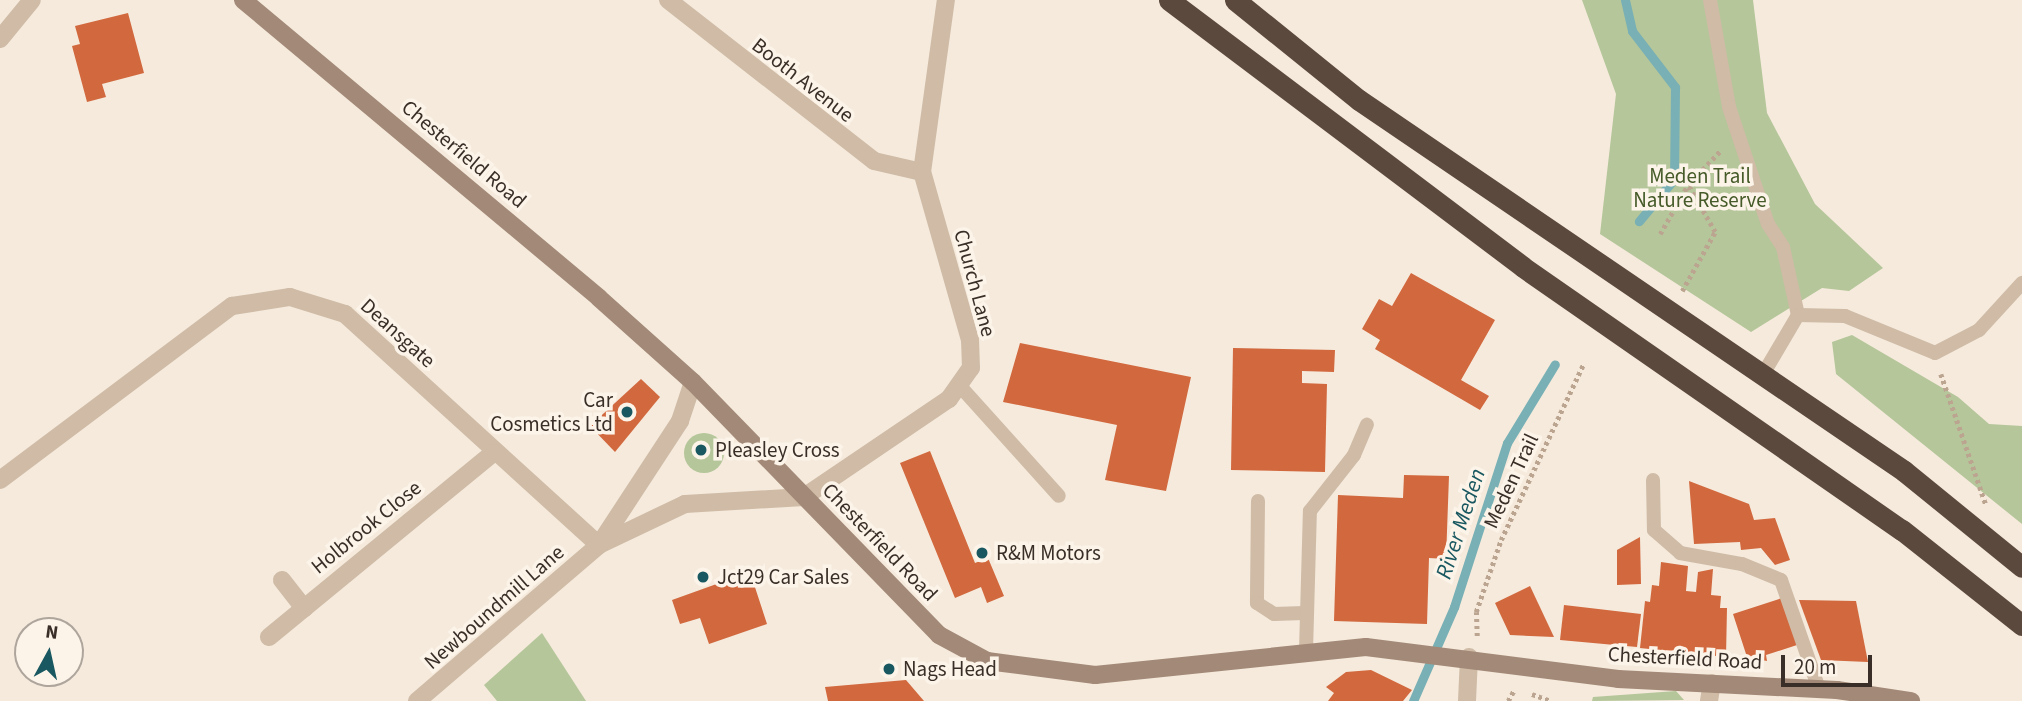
<!DOCTYPE html>
<html>
<head>
<meta charset="utf-8">
<style>
  body { margin:0 }
  #map { position:relative; width:2022px; height:701px; overflow:hidden; background:#f5eadc; font-family:"Source Sans 3",sans-serif }
  div>[style] { position:absolute }
  .green>* { inset:0; background:#b5c69a }
  .round { border-radius:50% }
  .stream>* { height:9px; margin:-4.5px; padding:0 4.5px; transform-origin:4.5px; border-radius:4.5px; background:#78b0b5 }
  .building>* { inset:0; background:#d2683d }
  .path>* { height:4.5px; margin-top:-2.25px; transform-origin:0; background:repeating-linear-gradient(90deg,#bba590 0 3.5px,transparent 0 7px) }
  .lane>* { height:14px; margin:-7px; padding:0 7px; transform-origin:7px; border-radius:7px; background:#cfbba6 }
  .street>* { height:18px; margin:-9px; padding:0 9px; transform-origin:9px; border-radius:9px; background:#cfbba6 }
  .secondary>* { height:18px; margin:-9px; padding:0 9px; transform-origin:9px; border-radius:9px; background:#a38977 }
  .highway>* { height:21px; margin:-10.5px; padding:0 10.5px; transform-origin:10.5px; border-radius:10.5px; background:#5c493e }
  .dots>* { width:19px; height:19px; translate:-50% -50%; box-sizing:border-box; border:4px solid #fcf4e9; border-radius:50% }
  span { translate:-50% -50%; white-space:nowrap; text-align:center; line-height:1.15; -webkit-text-stroke:7px #fcf4e9; paint-order:stroke }
  .street-label { font-size:21px; color:#3a2f28 }
  .park-label { font-size:21px; color:#465b29 }
  .poi-label { font-size:21px; color:#3a2f28 }
  .right { translate:-100% -50%; text-align:right }
  .left { translate:0 -50%; text-align:left }
  .water-label { font-size:23px; color:#195860; font-style:italic }
  .north { position:absolute; left:14px; top:617px; width:70px; height:70px; box-sizing:border-box; background:#fcf4e9; border:2px solid #aea59c; border-radius:50%; rotate:8deg; font-size:19px; font-weight:700; line-height:28px; text-align:center; color:#3a2f28 }
  .north::after { content:''; display:block; margin:auto; width:24px; height:32px; background:#195860; clip-path:polygon(50% 0,100% 100%,50% 72%,0 100%) }
  .scale { position:absolute; left:1781px; top:655px; width:91px; height:32px; box-sizing:border-box; border:4px solid #3a2f28; border-top:0; padding-left:9px; font-size:21px; line-height:24px; white-space:nowrap; color:#3a2f28; -webkit-text-stroke:5px #fcf4e9; paint-order:stroke }
</style>
</head>
<body>
<div id="map">
  <div class="green">
    <div style="clip-path:polygon(1582px 0,1753px 0,1767px 113px,1815px 204px,1883px 268px,1849px 291px,1822px 288px,1751px 332px,1600px 234px,1616px 94px)"></div>
    <div style="clip-path:polygon(1852px 335px,1958px 397px,1989px 424px,2022px 426px,2022px 524px,1836px 374px,1832px 342px)"></div>
    <div class="round" style="left:684px;top:433px;width:40px;height:40px"></div>
    <div style="clip-path:polygon(542px 633px,586px 701px,497px 701px,484px 685px)"></div>
    <div style="clip-path:polygon(1676px 691px,1684px 700px,1592px 701px,1593px 697px)"></div>
  </div>
  <div class="stream">
    <div style="left:1625px;top:0;width:32px;rotate:77deg"></div>
    <div style="left:1632px;top:31px;width:71px;rotate:52.5deg"></div>
    <div style="left:1675px;top:87px;width:92px;rotate:90.6deg"></div>
    <div style="left:1674px;top:179px;width:55px;rotate:129.8deg"></div>
    <div style="left:1413px;top:701px;width:103px;rotate:-66.4deg"></div>
    <div style="left:1454px;top:607px;width:172px;rotate:-72.1deg"></div>
    <div style="left:1507px;top:443px;width:92px;rotate:-58.7deg"></div>
  </div>
  <div class="building">
    <div style="clip-path:polygon(128px 13px,144px 73px,102px 84px,106px 97px,87px 102px,72px 46px,80px 44px,75px 26px)"></div>
    <div style="clip-path:polygon(1411px 273px,1495px 320px,1461px 380px,1489px 396px,1480px 410px,1375px 349px,1380px 340px,1362px 329px,1379px 299px,1392px 306px)"></div>
    <div style="clip-path:polygon(1020px 343px,1191px 377px,1166px 491px,1105px 480px,1117px 425px,1003px 402px)"></div>
    <div style="clip-path:polygon(1233px 348px,1335px 350px,1334px 372px,1302px 371px,1302px 383px,1327px 384px,1325px 472px,1231px 470px)"></div>
    <div style="clip-path:polygon(641px 379px,660px 397px,615px 452px,590px 426px)"></div>
    <div style="clip-path:polygon(930px 451px,975px 563px,988px 558px,1004px 596px,987px 603px,981px 587px,955px 598px,900px 463px)"></div>
    <div style="clip-path:polygon(1404px 475px,1449px 476px,1446px 559px,1429px 558px,1427px 624px,1334px 621px,1338px 495px,1403px 498px)"></div>
    <div style="clip-path:polygon(1689px 481px,1749px 504px,1754px 520px,1775px 518px,1790px 560px,1775px 565px,1761px 548px,1741px 550px,1740px 542px,1694px 544px)"></div>
    <div style="clip-path:polygon(1640px 537px,1641px 584px,1617px 585px,1617px 550px)"></div>
    <div style="clip-path:polygon(1661px 562px,1688px 566px,1686px 591px,1696px 592px,1698px 572px,1713px 569px,1711px 595px,1721px 596px,1720px 608px,1727px 608px,1726px 657px,1640px 648px,1645px 601px,1650px 602px,1652px 585px,1659px 586px)"></div>
    <div style="clip-path:polygon(750px 572px,767px 624px,709px 644px,700px 618px,680px 624px,672px 600px)"></div>
    <div style="clip-path:polygon(1530px 586px,1554px 637px,1510px 635px,1495px 603px)"></div>
    <div style="clip-path:polygon(1782px 598px,1797px 645px,1766px 655px,1767px 661px,1747px 657px,1733px 614px)"></div>
    <div style="clip-path:polygon(1799px 600px,1856px 601px,1868px 662px,1821px 660px)"></div>
    <div style="clip-path:polygon(1564px 605px,1641px 614px,1637px 647px,1560px 640px)"></div>
    <div style="clip-path:polygon(1371px 670px,1412px 690px,1403px 701px,1328px 701px,1334px 693px,1326px 687px,1346px 672px)"></div>
    <div style="clip-path:polygon(906px 680px,924px 701px,828px 701px,825px 687px)"></div>
  </div>
  <div class="path">
    <div style="left:1660px;top:234px;width:56px;rotate:-60.3deg"></div>
    <div style="left:1688px;top:185px;width:47px;rotate:-46.7deg"></div>
    <div style="left:1682px;top:291px;width:68px;rotate:-60.8deg"></div>
    <div style="left:1715px;top:232px;width:54px;rotate:-119.9deg"></div>
    <div style="left:1941px;top:374px;width:139px;rotate:71deg"></div>
    <div style="left:1477px;top:636px;width:24px;rotate:-92deg"></div>
    <div style="left:1476px;top:612px;width:76px;rotate:-70.9deg"></div>
    <div style="left:1501px;top:540px;width:195px;rotate:-64.9deg"></div>
    <div style="left:1532px;top:694px;width:20px;rotate:20deg"></div>
    <div style="left:1508px;top:701px;width:13px;rotate:-61deg"></div>
  </div>
  <div class="lane">
    <div style="left:1710px;top:0;width:109px;rotate:79.9deg"></div>
    <div style="left:1729px;top:107px;width:123px;rotate:71.6deg"></div>
    <div style="left:1768px;top:224px;width:27px;rotate:57deg"></div>
    <div style="left:1783px;top:247px;width:70px;rotate:77.6deg"></div>
    <div style="left:1798px;top:315px;width:71px;rotate:120.5deg"></div>
    <div style="left:1798px;top:315px;width:47px;rotate:1.2deg"></div>
    <div style="left:1845px;top:316px;width:97px;rotate:22.3deg"></div>
    <div style="left:1935px;top:353px;width:50px;rotate:-27.6deg"></div>
    <div style="left:1979px;top:330px;width:64px;rotate:-47.5deg"></div>
    <div style="left:959px;top:385px;width:149px;rotate:48deg"></div>
    <div style="left:1653px;top:480px;width:50px;rotate:88.9deg"></div>
    <div style="left:1654px;top:530px;width:35px;rotate:41deg"></div>
    <div style="left:1680px;top:553px;width:63px;rotate:10.1deg"></div>
    <div style="left:1742px;top:564px;width:42px;rotate:22.3deg"></div>
    <div style="left:1781px;top:580px;width:115px;rotate:70.8deg"></div>
    <div style="left:1258px;top:501px;width:102px;rotate:90.6deg"></div>
    <div style="left:1257px;top:603px;width:20px;rotate:33deg"></div>
    <div style="left:1274px;top:614px;width:30px;rotate:-2deg"></div>
    <div style="left:1306px;top:651px;width:140px;rotate:-88.4deg"></div>
    <div style="left:1310px;top:511px;width:71px;rotate:-51.8deg"></div>
    <div style="left:1354px;top:455px;width:33px;rotate:-67deg"></div>
  </div>
  <div class="street">
    <div style="left:668px;top:0;width:261px;rotate:38deg"></div>
    <div style="left:874px;top:161px;width:49px;rotate:12.9deg"></div>
    <div style="left:0;top:39px;width:50px;rotate:-50.6deg"></div>
    <div style="left:0;top:480px;width:290px;rotate:-36.9deg"></div>
    <div style="left:232px;top:306px;width:59px;rotate:-8.8deg"></div>
    <div style="left:290px;top:297px;width:58px;rotate:17.2deg"></div>
    <div style="left:345px;top:314px;width:343px;rotate:42.3deg"></div>
    <div style="left:599px;top:545px;width:95px;rotate:-25.5deg"></div>
    <div style="left:685px;top:504px;width:119px;rotate:-3.4deg"></div>
    <div style="left:804px;top:497px;width:175px;rotate:-34.1deg"></div>
    <div style="left:949px;top:399px;width:38px;rotate:-55deg"></div>
    <div style="left:971px;top:368px;width:28px;rotate:-92deg"></div>
    <div style="left:970px;top:340px;width:175px;rotate:-105.9deg"></div>
    <div style="left:922px;top:172px;width:174px;rotate:-82.1deg"></div>
    <div style="left:282px;top:580px;width:36px;rotate:52deg"></div>
    <div style="left:269px;top:637px;width:290px;rotate:-39.4deg"></div>
    <div style="left:417px;top:701px;width:240px;rotate:-40.6deg"></div>
    <div style="left:599px;top:545px;width:148px;rotate:-56.8deg"></div>
    <div style="left:680px;top:421px;width:41px;rotate:-71.6deg"></div>
    <div style="left:1467px;top:701px;width:44px;rotate:-87.4deg"></div>
    <div style="left:1709px;top:701px;width:18px;rotate:-81deg"></div>
  </div>
  <div class="secondary">
    <div style="left:243px;top:0;width:464px;rotate:39.9deg"></div>
    <div style="left:599px;top:298px;width:126px;rotate:41.8deg"></div>
    <div style="left:693px;top:382px;width:353px;rotate:45.8deg"></div>
    <div style="left:939px;top:635px;width:55px;rotate:28.4deg"></div>
    <div style="left:987px;top:661px;width:109px;rotate:7.4deg"></div>
    <div style="left:1095px;top:675px;width:272px;rotate:-5.9deg"></div>
    <div style="left:1366px;top:647px;width:254px;rotate:7.2deg"></div>
    <div style="left:1618px;top:679px;width:219px;rotate:2.9deg"></div>
    <div style="left:1837px;top:690px;width:75px;rotate:8.5deg"></div>
  </div>
  <div class="highway">
    <div style="left:1169px;top:0;width:443px;rotate:37deg"></div>
    <div style="left:1523px;top:267px;width:461px;rotate:34.8deg"></div>
    <div style="left:1902px;top:530px;width:153px;rotate:38.4deg"></div>
    <div style="left:1235px;top:0;width:159px;rotate:38.9deg"></div>
    <div style="left:1359px;top:100px;width:659px;rotate:34.24deg"></div>
    <div style="left:1904px;top:471px;width:152px;rotate:39.1deg"></div>
  </div>
  <div class="dots">
    <div style="left:627px;top:412px;background:#195860"></div>
    <div style="left:701px;top:450px;background:#195860"></div>
    <div style="left:982px;top:553px;background:#195860"></div>
    <div style="left:703px;top:577px;background:#195860"></div>
    <div style="left:889px;top:669px;background:#195860"></div>
  </div>
  <div class="street-label">
    <span style="left:803px;top:80px;rotate:38deg">Booth Avenue</span>
    <span style="left:464px;top:154px;rotate:40deg">Chesterfield Road</span>
    <span style="left:975px;top:283px;rotate:75deg">Church Lane</span>
    <span style="left:398px;top:333px;rotate:42deg">Deansgate</span>
    <span style="left:1511px;top:481px;rotate:-65deg">Meden Trail</span>
    <span style="left:366px;top:527px;rotate:-39deg">Holbrook Close</span>
    <span style="left:880px;top:542px;rotate:46deg">Chesterfield Road</span>
    <span style="left:494px;top:607px;rotate:-41deg">Newboundmill Lane</span>
    <span style="left:1685px;top:658px;rotate:3deg">Chesterfield Road</span>
  </div>
  <div class="park-label">
    <span style="left:1700px;top:188px">Meden Trail<br>Nature Reserve</span>
  </div>
  <div class="poi-label">
    <span class="right" style="left:613px;top:412px">Car<br>Cosmetics Ltd</span>
    <span class="left" style="left:715px;top:450px">Pleasley Cross</span>
    <span class="left" style="left:996px;top:553px">R&amp;M Motors</span>
    <span class="left" style="left:717px;top:577px">Jct29 Car Sales</span>
    <span class="left" style="left:903px;top:669px">Nags Head</span>
  </div>
  <div class="water-label">
    <span style="left:1461px;top:524px;rotate:-72deg">River Meden</span>
  </div>
  <div class="north">N</div>
  <div class="scale">20 m</div>
</div>
</body>
</html>
